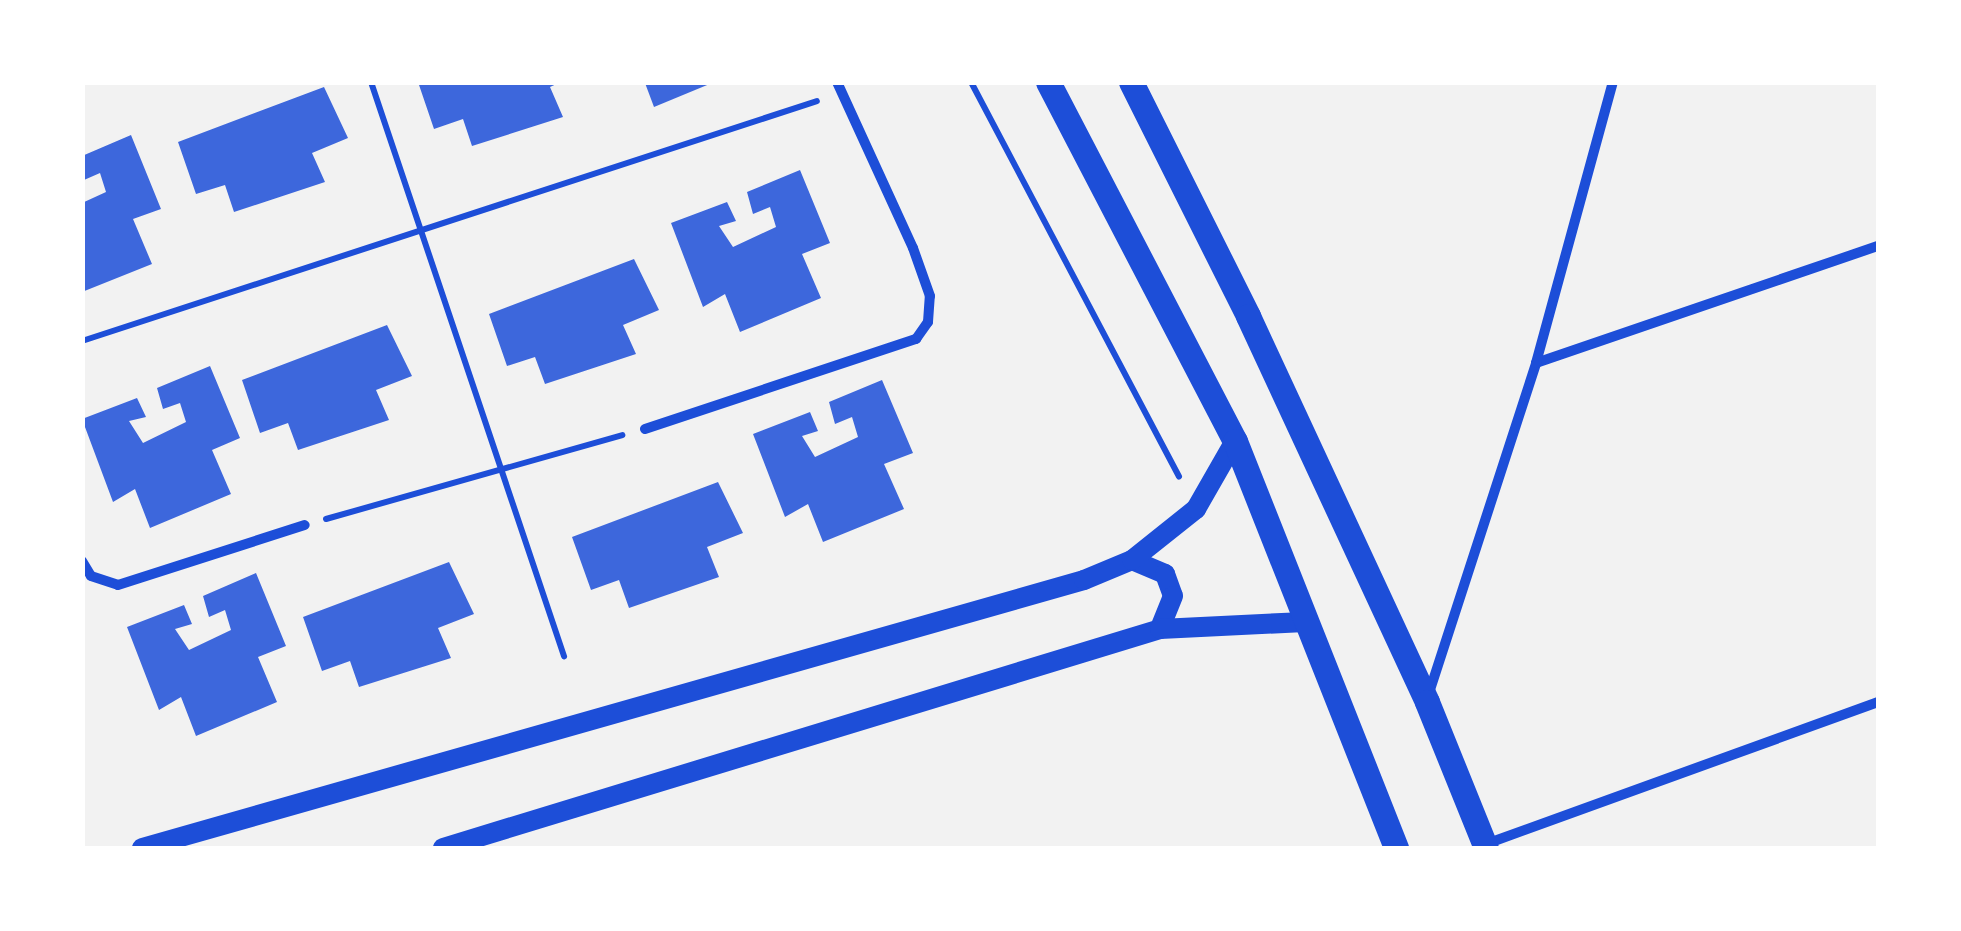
<!DOCTYPE html>
<html>
<head>
<meta charset="utf-8">
<style>
  body { margin:0 }
  #map { position:relative; width:1961px; height:931px; overflow:hidden; background:#f2f2f2; font-family:"Space Grotesk",sans-serif }
  div>[style] { position:absolute }
  .building>* { inset:0; background:#3d67dc }
  .path>* { height:6px; margin:-3px; padding:0 3px; transform-origin:3px; border-radius:3px; background:#1d4ed8 }
  .minor>* { height:10px; margin:-5px; padding:0 5px; transform-origin:5px; border-radius:5px; background:#1d4ed8 }
  .secondary>* { height:20px; margin:-10px; padding:0 10px; transform-origin:10px; border-radius:10px; background:#1d4ed8 }
  .primary>* { height:25px; margin:-12.5px; padding:0 12.5px; transform-origin:12.5px; border-radius:12.5px; background:#1d4ed8 }
  span { translate:-50% -50%; white-space:nowrap; text-align:center; line-height:1.15; -webkit-text-stroke:10px #fff; paint-order:stroke }
  .frame { position:absolute; inset:0; border:85px solid #fff; pointer-events:none }
</style>
</head>
<body>
<div id="map">
  <div class="building">
    <div style="clip-path:polygon(418px 82px,561px 82px,550px 87px,563px 117px,472px 146px,463px 119px,434px 129px)"></div>
    <div style="clip-path:polygon(645px 83px,712px 83px,654px 107px)"></div>
    <div style="clip-path:polygon(324px 87px,348px 138px,312px 153px,325px 182px,234px 212px,225px 185px,196px 194px,178px 142px)"></div>
    <div style="clip-path:polygon(131px 135px,161px 209px,133px 219px,152px 264px,82px 292px,82px 203px,106px 192px,100px 173px,84px 180px,82px 156px)"></div>
    <div style="clip-path:polygon(800px 170px,830px 243px,802px 254px,821px 298px,740px 332px,725px 294px,703px 307px,671px 223px,727px 202px,736px 221px,719px 226px,733px 247px,776px 227px,770px 207px,753px 214px,747px 192px)"></div>
    <div style="clip-path:polygon(634px 259px,659px 310px,623px 325px,636px 354px,545px 384px,535px 357px,507px 366px,489px 314px)"></div>
    <div style="clip-path:polygon(387px 325px,412px 376px,376px 390px,389px 420px,298px 450px,288px 423px,260px 433px,242px 380px)"></div>
    <div style="clip-path:polygon(210px 366px,240px 438px,212px 450px,231px 494px,150px 528px,135px 489px,113px 502px,82px 419px,137px 398px,146px 417px,129px 421px,143px 443px,186px 422px,180px 403px,163px 409px,157px 388px)"></div>
    <div style="clip-path:polygon(882px 380px,913px 453px,884px 464px,904px 509px,823px 542px,808px 504px,785px 517px,753px 434px,810px 412px,818px 431px,802px 436px,815px 457px,858px 437px,852px 417px,835px 424px,829px 402px)"></div>
    <div style="clip-path:polygon(718px 482px,743px 533px,707px 547px,719px 577px,629px 608px,619px 580px,591px 590px,572px 537px)"></div>
    <div style="clip-path:polygon(449px 562px,474px 614px,438px 628px,451px 658px,359px 687px,350px 661px,322px 671px,303px 617px)"></div>
    <div style="clip-path:polygon(256px 573px,286px 646px,258px 657px,277px 702px,196px 736px,181px 697px,159px 710px,127px 627px,184px 605px,192px 624px,175px 629px,189px 650px,231px 630px,225px 610px,209px 617px,203px 596px)"></div>
  </div>
  <div class="path">
    <div style="left:371px;top:82px;width:606px;rotate:71.42deg"></div>
    <div style="left:971px;top:82px;width:446px;rotate:62.2deg"></div>
    <div style="left:82px;top:341px;width:773px;rotate:-18.08deg"></div>
    <div style="left:326px;top:519px;width:308px;rotate:-15.8deg"></div>
  </div>
  <div class="minor">
    <div style="left:1536px;top:363px;width:361px;rotate:-18.9deg"></div>
    <div style="left:645px;top:429px;width:286px;rotate:-18.4deg"></div>
    <div style="left:916px;top:339px;width:21px;rotate:-55deg"></div>
    <div style="left:928px;top:322px;width:26px;rotate:-86deg"></div>
    <div style="left:930px;top:296px;width:51px;rotate:-109.5deg"></div>
    <div style="left:913px;top:248px;width:183px;rotate:-114.6deg"></div>
    <div style="left:82px;top:561px;width:17px;rotate:59deg"></div>
    <div style="left:91px;top:576px;width:28px;rotate:18deg"></div>
    <div style="left:118px;top:585px;width:196px;rotate:-17.8deg"></div>
    <div style="left:1428px;top:696px;width:350px;rotate:-72deg"></div>
    <div style="left:1536px;top:363px;width:291px;rotate:-74.7deg"></div>
    <div style="left:1486px;top:844px;width:417px;rotate:-19.9deg"></div>
  </div>
  <div class="secondary">
    <div style="left:1132px;top:560px;width:36px;rotate:23deg"></div>
    <div style="left:1165px;top:574px;width:23px;rotate:70deg"></div>
    <div style="left:1173px;top:596px;width:35px;rotate:112deg"></div>
    <div style="left:142px;top:848px;width:979px;rotate:-15.88deg"></div>
    <div style="left:1084px;top:580px;width:52px;rotate:-22.6deg"></div>
    <div style="left:1132px;top:560px;width:82px;rotate:-38.6deg"></div>
    <div style="left:1196px;top:509px;width:78px;rotate:-60.2deg"></div>
    <div style="left:443px;top:848px;width:750px;rotate:-16.98deg"></div>
    <div style="left:1160px;top:629px;width:145px;rotate:-2.8deg"></div>
  </div>
  <div class="primary">
    <div style="left:1048px;top:82px;width:405px;rotate:62.5deg"></div>
    <div style="left:1235px;top:441px;width:438px;rotate:68.4deg"></div>
    <div style="left:1131px;top:82px;width:262px;rotate:63.4deg"></div>
    <div style="left:1248px;top:316px;width:425px;rotate:65.1deg"></div>
    <div style="left:1427px;top:702px;width:157px;rotate:68deg"></div>
  </div>
  <div class="frame"></div>
</div>
</body>
</html>
